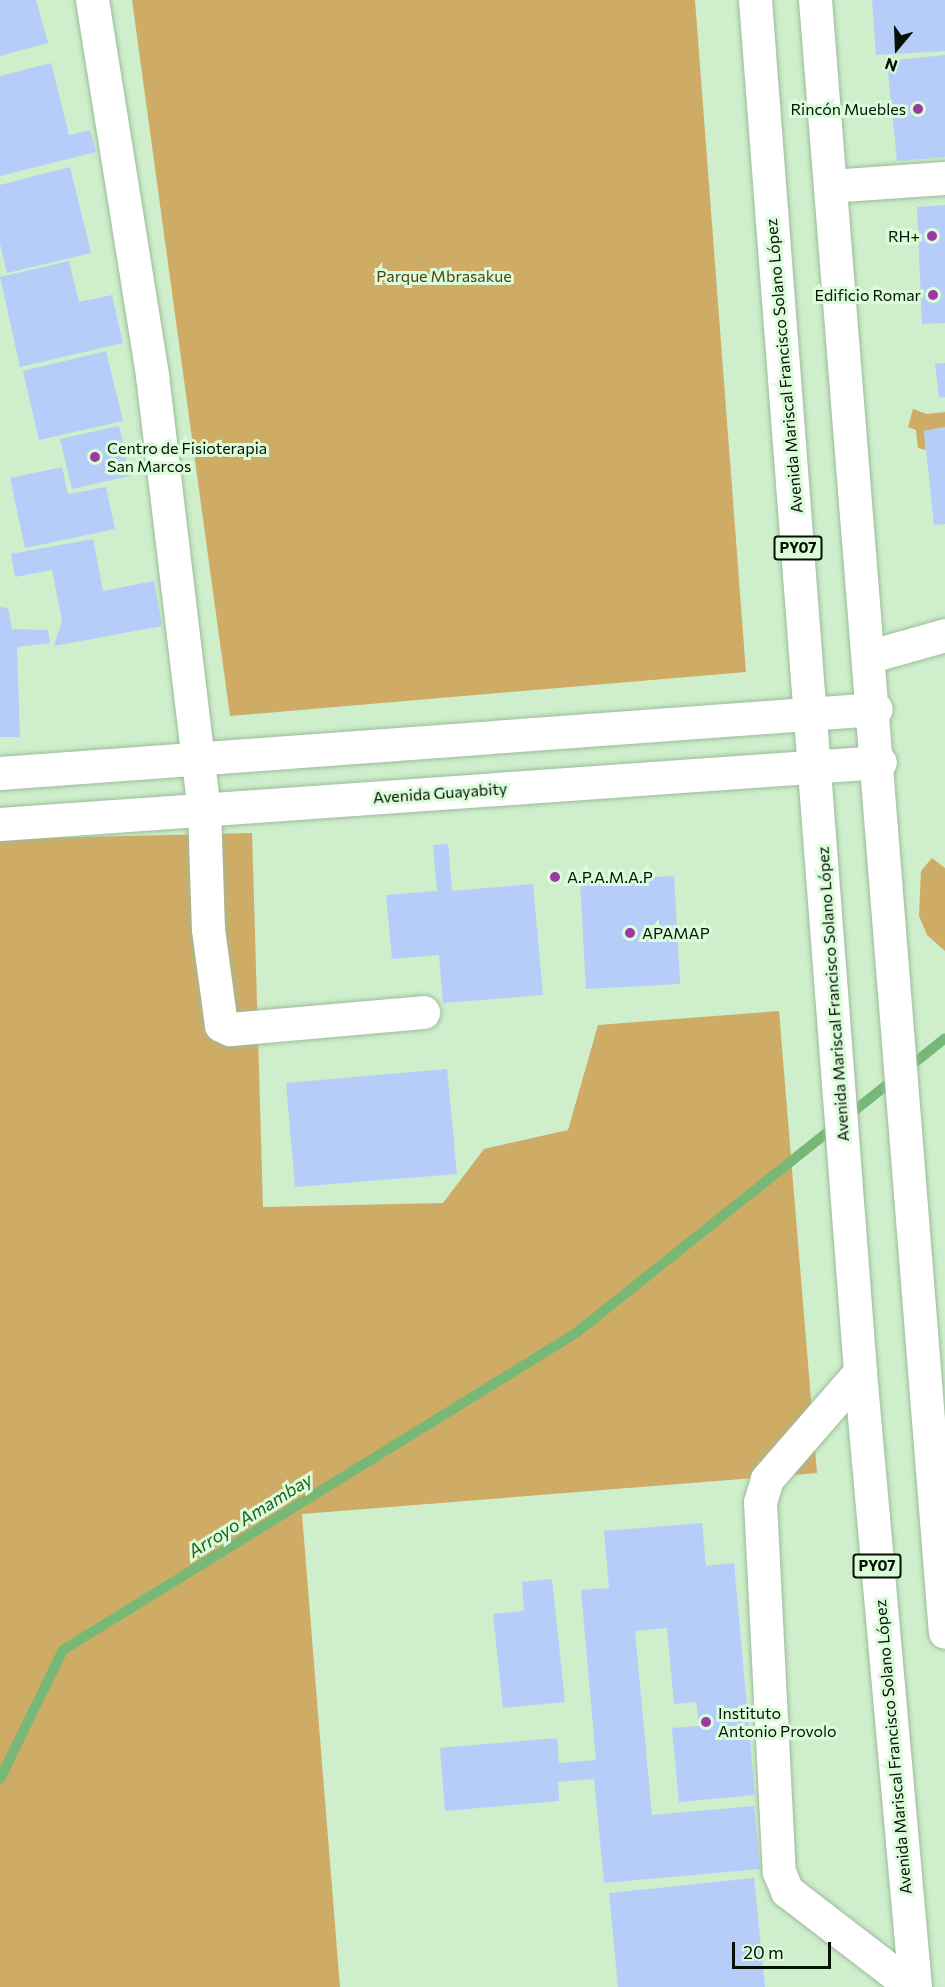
<!DOCTYPE html>
<html>
<head>
<meta charset="utf-8">
<style>
  body { margin:0 }
  #map { position:relative; width:945px; height:1987px; overflow:hidden; background:#ceeecc; font-family:Commissioner,sans-serif }
  div>[style] { position:absolute }
  .green>* { inset:0; background:#cfac66 }
  .stream>* { height:10px; margin:-5px; padding:0 5px; transform-origin:5px; border-radius:5px; background:#78b876 }
  .building>* { inset:0; background:#b6cdfa }
  .roads { filter:drop-shadow(0 0 2px #9cbb9a) drop-shadow(0 0 2px #9cbb9a) }
  .minor>* { height:33px; margin:-16.5px; padding:0 16.5px; transform-origin:16.5px; border-radius:16.5px; background:#fff }
  .major>* { height:33px; margin:-16.5px; padding:0 16.5px; transform-origin:16.5px; border-radius:16.5px; background:#fff }
  .dots>* { width:16px; height:16px; translate:-50% -50%; box-sizing:border-box; border:3px solid #dbfcd9; border-radius:50% }
  span { translate:-50% -50%; white-space:nowrap; text-align:center; line-height:1.15; -webkit-text-stroke:6px #dbfcd9; paint-order:stroke }
  .shield-label span { padding:2px 4px; background:#dbfcd9; border:2px solid; border-radius:4px; -webkit-text-stroke-width:0 }
  .shield-label { font-size:15px; color:#061106; font-weight:700 }
  .poi-label { font-size:16px; color:#061106 }
  .right { translate:-100% -50%; text-align:right }
  .left { translate:0 -50%; text-align:left }
  .park-label { font-size:16px; color:#503e1a }
  .street-label { font-size:16px; color:#061106 }
  .water-label { font-size:18px; color:#1f6021; font-style:italic }
  .north { position:absolute; left:867px; top:18px; width:60px; height:60px; -webkit-text-stroke:4px #dbfcd9; paint-order:stroke; rotate:199deg; font-size:16px; font-weight:700; line-height:24px; text-align:center; color:#061106 }
  .north::after { content:''; display:block; margin:auto; width:21px; height:27px; background:#061106; clip-path:polygon(50% 0,100% 100%,50% 72%,0 100%) }
  .scale { position:absolute; left:732px; top:1942px; width:99px; height:27px; box-sizing:border-box; border:3px solid #061106; border-top:0; padding-left:8px; font-size:18px; line-height:21px; white-space:nowrap; color:#061106; -webkit-text-stroke:4px #dbfcd9; paint-order:stroke }
</style>
</head>
<body>
<div id="map">
  <div class="green">
    <div style="clip-path:polygon(132px 0,695px 0,746px 672px,230px 716px)"></div>
    <div style="clip-path:polygon(913px 409px,927px 414px,945px 412px,945px 427px,924px 431px,926px 450px,918px 448px,916px 430px,908px 427px)"></div>
    <div style="clip-path:polygon(252px 833px,263px 1207px,443px 1203px,484px 1149px,568px 1130px,598px 1025px,779px 1011px,817px 1473px,302px 1514px,340px 1987px,0 1987px,0 839px)"></div>
    <div style="clip-path:polygon(932px 858px,945px 868px,945px 951px,927px 935px,919px 916px,921px 871px)"></div>
  </div>
  <div class="stream">
    <div style="left:0;top:1779px;width:144px;rotate:-64deg"></div>
    <div style="left:63px;top:1650px;width:603px;rotate:-31.71deg"></div>
    <div style="left:576px;top:1333px;width:472px;rotate:-38.6deg"></div>
  </div>
  <div class="building">
    <div style="clip-path:polygon(0 0,36px 0,48px 43px,0 56px)"></div>
    <div style="clip-path:polygon(872px 0,945px 0,945px 51px,876px 55px)"></div>
    <div style="clip-path:polygon(945px 55px,945px 157px,897px 161px,887px 61px)"></div>
    <div style="clip-path:polygon(51px 63px,69px 135px,90px 130px,96px 152px,0 176px,0 76px)"></div>
    <div style="clip-path:polygon(70px 167px,91px 253px,7px 273px,0 244px,0 185px)"></div>
    <div style="clip-path:polygon(945px 205px,945px 323px,922px 324px,917px 207px)"></div>
    <div style="clip-path:polygon(69px 261px,79px 302px,112px 295px,123px 343px,20px 367px,0 277px)"></div>
    <div style="clip-path:polygon(106px 351px,123px 421px,39px 440px,23px 371px)"></div>
    <div style="clip-path:polygon(945px 363px,945px 397px,939px 398px,935px 364px)"></div>
    <div style="clip-path:polygon(119px 426px,130px 476px,72px 489px,60px 439px)"></div>
    <div style="clip-path:polygon(945px 427px,945px 524px,934px 525px,924px 431px)"></div>
    <div style="clip-path:polygon(62px 467px,68px 494px,106px 487px,115px 529px,25px 548px,10px 478px)"></div>
    <div style="clip-path:polygon(93px 539px,103px 591px,154px 581px,162px 626px,54px 646px,62px 621px,52px 570px,15px 577px,11px 554px)"></div>
    <div style="clip-path:polygon(0 607px,8px 608px,12px 629px,48px 630px,50px 643px,17px 647px,20px 737px,0 737px)"></div>
    <div style="clip-path:polygon(448px 844px,452px 891px,533px 884px,543px 995px,443px 1003px,439px 955px,392px 959px,386px 895px,437px 891px,433px 845px)"></div>
    <div style="clip-path:polygon(674px 876px,680px 984px,586px 989px,580px 881px)"></div>
    <div style="clip-path:polygon(447px 1069px,457px 1174px,295px 1187px,286px 1083px)"></div>
    <div style="clip-path:polygon(702px 1523px,706px 1566px,734px 1563px,755px 1795px,679px 1802px,672px 1728px,699px 1726px,696px 1702px,674px 1704px,667px 1628px,635px 1631px,652px 1815px,754px 1806px,760px 1869px,604px 1883px,594px 1779px,558px 1782px,559px 1801px,445px 1811px,440px 1748px,557px 1738px,559px 1763px,596px 1760px,581px 1590px,609px 1588px,604px 1531px)"></div>
    <div style="clip-path:polygon(552px 1579px,565px 1702px,503px 1708px,493px 1614px,524px 1611px,522px 1582px)"></div>
    <div style="clip-path:polygon(754px 1878px,765px 1987px,618px 1987px,609px 1893px)"></div>
  </div>
  <div class="roads">
    <div class="minor">
      <div style="left:92px;top:0;width:380px;rotate:80.9deg"></div>
      <div style="left:152px;top:375px;width:437px;rotate:83.2deg"></div>
      <div style="left:204px;top:809px;width:120px;rotate:88.1deg"></div>
      <div style="left:208px;top:929px;width:97px;rotate:82.3deg"></div>
      <div style="left:221px;top:1025px;width:10px;rotate:24deg"></div>
      <div style="left:230px;top:1029px;width:194px;rotate:-5deg"></div>
      <div style="left:830px;top:186px;width:115px;rotate:-4deg"></div>
      <div style="left:871px;top:656px;width:77px;rotate:-15.8deg"></div>
      <div style="left:0;top:773px;width:878px;rotate:-4.18deg"></div>
      <div style="left:0;top:824px;width:882px;rotate:-4.03deg"></div>
      <div style="left:860px;top:1372px;width:142px;rotate:131deg"></div>
      <div style="left:767px;top:1479px;width:24px;rotate:107deg"></div>
      <div style="left:760px;top:1502px;width:370px;rotate:87.1deg"></div>
      <div style="left:779px;top:1872px;width:21px;rotate:67deg"></div>
      <div style="left:787px;top:1891px;width:158px;rotate:37.5deg"></div>
    </div>
    <div class="major">
      <div style="left:755px;top:0;width:1376px;rotate:85.62deg"></div>
      <div style="left:860px;top:1372px;width:617px;rotate:84.89deg"></div>
      <div style="left:815px;top:0;width:1637px;rotate:85.45deg"></div>
    </div>
  </div>
  <div class="dots">
    <div style="left:918px;top:109px;background:#9a3ba4"></div>
    <div style="left:932px;top:236px;background:#9a3ba4"></div>
    <div style="left:933px;top:295px;background:#9a3ba4"></div>
    <div style="left:95px;top:457px;background:#9a3ba4"></div>
    <div style="left:555px;top:877px;background:#9a3ba4"></div>
    <div style="left:630px;top:933px;background:#9a3ba4"></div>
    <div style="left:706px;top:1722px;background:#9a3ba4"></div>
  </div>
  <div class="shield-label">
    <span style="left:798px;top:548px">PY07</span>
    <span style="left:877px;top:1566px">PY07</span>
  </div>
  <div class="poi-label">
    <span class="right" style="left:906px;top:109px">Rincón Muebles</span>
    <span class="right" style="left:920px;top:236px">RH+</span>
    <span class="right" style="left:921px;top:295px">Edificio Romar</span>
    <span class="left" style="left:107px;top:457px">Centro de Fisioterapia<br>San Marcos</span>
    <span class="left" style="left:567px;top:877px">A.P.A.M.A.P</span>
    <span class="left" style="left:642px;top:933px">APAMAP</span>
    <span class="left" style="left:718px;top:1722px">Instituto<br>Antonio Provolo</span>
  </div>
  <div class="park-label">
    <span style="left:444px;top:276px">Parque Mbrasakue</span>
  </div>
  <div class="street-label">
    <span style="left:784px;top:366px;rotate:-95deg">Avenida Mariscal Francisco Solano López</span>
    <span style="left:440px;top:793px;rotate:-4deg">Avenida Guayabity</span>
    <span style="left:833px;top:994px;rotate:-94deg">Avenida Mariscal Francisco Solano López</span>
    <span style="left:893px;top:1747px;rotate:-95deg">Avenida Mariscal Francisco Solano López</span>
  </div>
  <div class="water-label">
    <span style="left:250px;top:1515px;rotate:-32deg">Arroyo Amambay</span>
  </div>
  <div class="north">N</div>
  <div class="scale">20 m</div>
</div>
</body>
</html>
